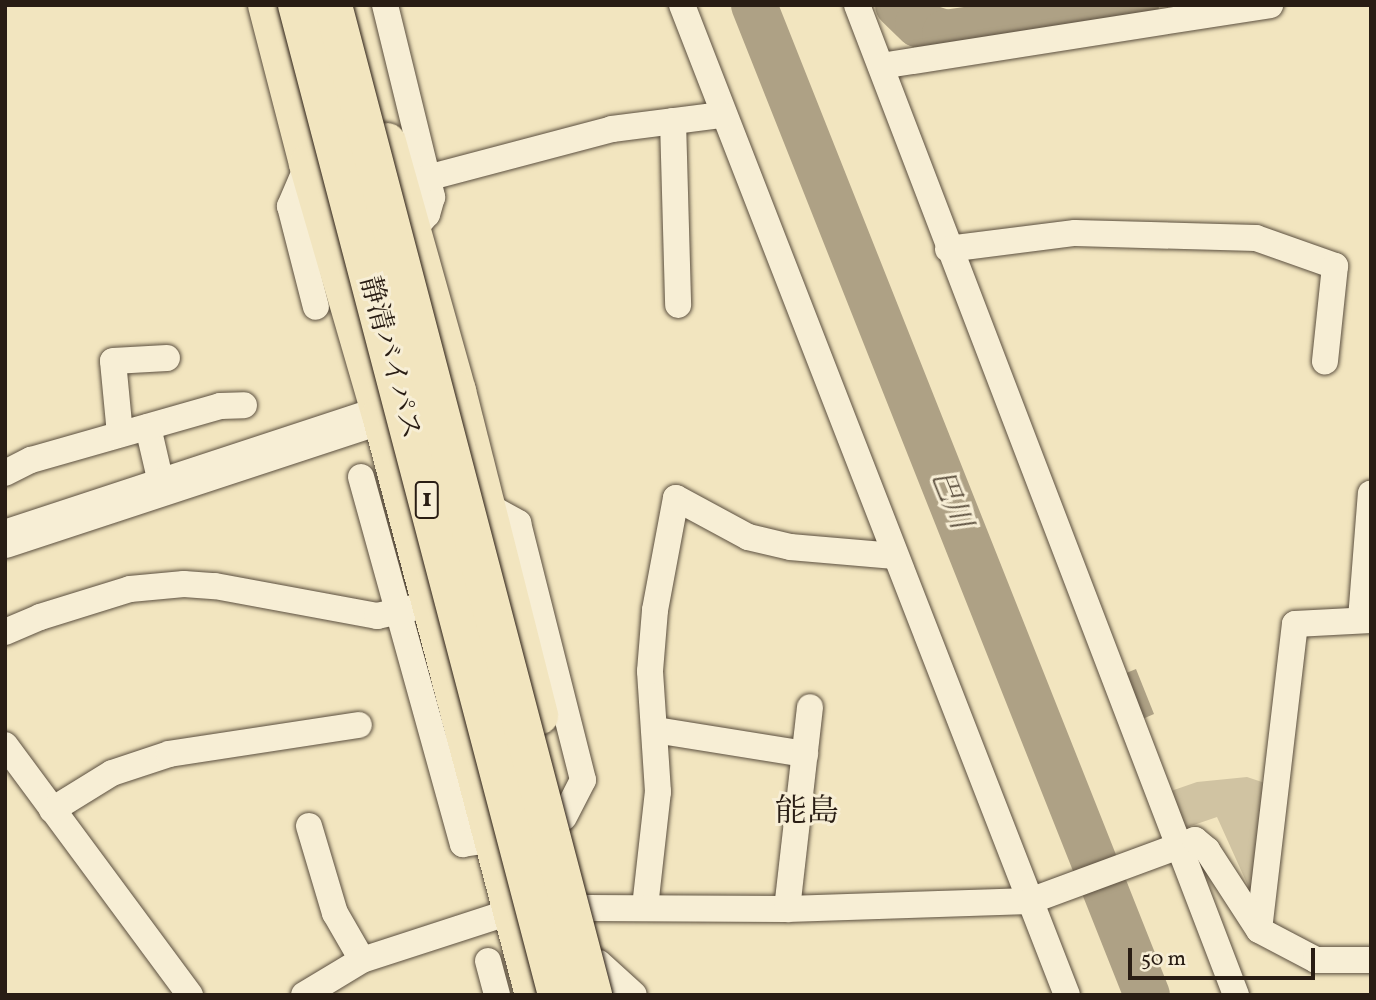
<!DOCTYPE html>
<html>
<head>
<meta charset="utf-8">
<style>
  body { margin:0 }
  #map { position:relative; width:1376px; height:1000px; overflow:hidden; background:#f2e5bf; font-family:Vollkorn,"Noto Serif JP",serif }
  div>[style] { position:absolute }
  .green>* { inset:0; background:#d0c3a2 }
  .water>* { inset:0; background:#aea185 }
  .river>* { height:46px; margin:-23px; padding:0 23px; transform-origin:23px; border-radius:23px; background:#aea185 }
  .roads { filter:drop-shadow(0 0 2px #5b4f3f) drop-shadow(0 0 2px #5b4f3f) }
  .street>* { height:26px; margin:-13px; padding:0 13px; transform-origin:13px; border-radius:13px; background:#f7eed5 }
  .secondary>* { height:38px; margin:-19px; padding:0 19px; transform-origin:19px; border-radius:19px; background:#f7eed5 }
  .highway>* { height:38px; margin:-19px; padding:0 19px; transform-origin:19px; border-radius:19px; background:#f2e5bf }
  .bridges { filter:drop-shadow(0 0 2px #291d14) drop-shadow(0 0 2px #291d14) }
  .highway-bridge>* { height:38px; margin:-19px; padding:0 19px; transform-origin:19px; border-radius:19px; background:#f2e5bf }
  span { translate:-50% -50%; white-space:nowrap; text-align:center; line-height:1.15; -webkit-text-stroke:6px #f7eed5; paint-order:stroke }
  .shield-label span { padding:2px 5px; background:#f7eed5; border:2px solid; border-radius:5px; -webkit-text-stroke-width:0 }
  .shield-label { font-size:26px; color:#291d14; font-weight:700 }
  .street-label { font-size:28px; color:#291d14 }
  .water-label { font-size:30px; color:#5e5241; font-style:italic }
  .quarter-label { font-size:32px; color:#291d14 }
  .frame { position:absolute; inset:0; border:7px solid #291d14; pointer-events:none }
  .scale { position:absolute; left:1128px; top:948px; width:187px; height:32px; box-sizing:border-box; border:4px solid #291d14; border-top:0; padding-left:9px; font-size:21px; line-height:24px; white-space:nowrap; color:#291d14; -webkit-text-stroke:5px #f7eed5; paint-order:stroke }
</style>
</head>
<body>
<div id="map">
  <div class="green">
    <div style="clip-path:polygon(1247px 777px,1271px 785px,1259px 887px,1249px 888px,1217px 817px,1185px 828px,1171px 791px,1197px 782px)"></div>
  </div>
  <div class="water">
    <div style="clip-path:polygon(1136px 669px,1154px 714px,1138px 721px,1119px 676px)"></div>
  </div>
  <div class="river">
    <div style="left:754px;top:5px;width:1065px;rotate:68.35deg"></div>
    <div style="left:898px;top:5px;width:28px;rotate:44deg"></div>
    <div style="left:918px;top:24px;width:28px;rotate:18deg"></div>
    <div style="left:945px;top:33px;width:193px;rotate:-8.3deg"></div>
  </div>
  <div class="roads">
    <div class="street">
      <div style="left:385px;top:5px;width:198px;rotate:76.2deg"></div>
      <div style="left:432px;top:197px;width:18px;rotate:106deg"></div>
      <div style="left:427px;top:214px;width:21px;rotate:131deg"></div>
      <div style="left:682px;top:5px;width:1062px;rotate:68.75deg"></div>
      <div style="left:857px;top:5px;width:1060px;rotate:69.05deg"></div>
      <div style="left:881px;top:66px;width:394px;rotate:-8.9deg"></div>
      <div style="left:673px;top:121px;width:184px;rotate:88.4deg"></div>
      <div style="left:308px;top:164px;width:46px;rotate:113.2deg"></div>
      <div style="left:290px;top:206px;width:104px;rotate:75.6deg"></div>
      <div style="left:427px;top:178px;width:191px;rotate:-14.8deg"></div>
      <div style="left:612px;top:129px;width:111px;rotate:-7.3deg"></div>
      <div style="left:948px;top:249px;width:128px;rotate:-7.2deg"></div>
      <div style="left:1075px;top:233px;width:181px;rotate:1.6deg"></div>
      <div style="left:1256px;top:238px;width:84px;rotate:19.5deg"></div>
      <div style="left:1335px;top:266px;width:96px;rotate:96deg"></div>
      <div style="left:148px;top:427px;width:62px;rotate:76.9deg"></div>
      <div style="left:120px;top:434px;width:73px;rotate:-95.5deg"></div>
      <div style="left:113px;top:361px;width:54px;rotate:-3.2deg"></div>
      <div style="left:5px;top:473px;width:29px;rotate:-27deg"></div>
      <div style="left:31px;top:460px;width:197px;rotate:-15.9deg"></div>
      <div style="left:220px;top:406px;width:24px;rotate:-2deg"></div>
      <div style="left:361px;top:477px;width:381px;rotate:74.5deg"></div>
      <div style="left:463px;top:844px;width:31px;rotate:-9deg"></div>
      <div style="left:486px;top:505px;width:37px;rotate:29deg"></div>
      <div style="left:518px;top:523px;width:265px;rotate:75.8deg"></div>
      <div style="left:583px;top:780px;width:42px;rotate:117.2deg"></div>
      <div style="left:1361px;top:619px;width:126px;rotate:-85.5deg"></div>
      <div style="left:5px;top:632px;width:38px;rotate:-23deg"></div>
      <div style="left:40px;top:617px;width:94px;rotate:-17.3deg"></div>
      <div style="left:130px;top:589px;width:54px;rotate:-5.3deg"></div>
      <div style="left:184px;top:584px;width:31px;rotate:4deg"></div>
      <div style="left:215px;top:586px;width:165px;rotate:10.5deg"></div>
      <div style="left:377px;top:616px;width:55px;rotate:-12.5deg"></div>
      <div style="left:655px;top:730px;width:152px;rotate:9.1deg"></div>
      <div style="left:5px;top:745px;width:311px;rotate:53.5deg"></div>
      <div style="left:52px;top:810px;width:70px;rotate:-31.7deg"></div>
      <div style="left:112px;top:773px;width:60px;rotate:-18.4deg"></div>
      <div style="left:169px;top:754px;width:192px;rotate:-8.7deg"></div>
      <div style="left:309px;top:826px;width:91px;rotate:73.4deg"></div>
      <div style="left:335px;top:913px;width:54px;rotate:60.1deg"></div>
      <div style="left:645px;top:907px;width:116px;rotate:-83.6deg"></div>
      <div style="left:658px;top:792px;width:121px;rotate:-93.8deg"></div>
      <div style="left:650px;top:671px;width:61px;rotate:-85.3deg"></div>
      <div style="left:655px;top:610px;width:114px;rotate:-79.4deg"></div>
      <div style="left:676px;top:498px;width:82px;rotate:28.4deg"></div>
      <div style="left:748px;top:537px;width:43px;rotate:13.4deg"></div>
      <div style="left:790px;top:547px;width:105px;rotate:4.9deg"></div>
      <div style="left:787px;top:909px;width:203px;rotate:-83.5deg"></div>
      <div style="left:1259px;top:930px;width:308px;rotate:-83.3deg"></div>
      <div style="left:1295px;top:624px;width:76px;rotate:-3deg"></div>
      <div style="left:488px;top:961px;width:35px;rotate:75deg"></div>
      <div style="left:599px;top:963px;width:47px;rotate:42.4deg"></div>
      <div style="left:304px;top:995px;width:68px;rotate:-31.1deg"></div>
      <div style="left:362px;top:960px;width:159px;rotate:-18deg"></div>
      <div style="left:513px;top:911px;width:74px;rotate:-2.3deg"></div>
      <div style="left:587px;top:908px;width:200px;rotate:0.3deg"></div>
      <div style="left:787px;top:909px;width:243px;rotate:-1.9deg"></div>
      <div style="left:1030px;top:901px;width:176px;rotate:-20.3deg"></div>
      <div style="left:1195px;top:840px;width:16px;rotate:40deg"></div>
      <div style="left:1207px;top:850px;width:95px;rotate:57deg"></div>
      <div style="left:1259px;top:930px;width:64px;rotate:27.8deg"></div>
      <div style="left:1316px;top:960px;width:55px"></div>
    </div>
    <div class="secondary">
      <div style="left:5px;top:539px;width:428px;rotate:-18.2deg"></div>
    </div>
    <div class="highway">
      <div style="left:267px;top:5px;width:164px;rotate:75.5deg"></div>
      <div style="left:308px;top:164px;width:261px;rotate:73.8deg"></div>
      <div style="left:381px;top:415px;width:600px;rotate:75.22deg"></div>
      <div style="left:387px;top:142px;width:259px;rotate:74.3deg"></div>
      <div style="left:457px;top:391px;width:335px;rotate:75.8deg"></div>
    </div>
  </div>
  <div class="bridges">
    <div class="highway-bridge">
      <div style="left:297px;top:5px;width:1024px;rotate:75.28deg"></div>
      <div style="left:333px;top:5px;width:1024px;rotate:75.28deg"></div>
    </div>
  </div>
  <div class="shield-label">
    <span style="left:427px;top:500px">1</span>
  </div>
  <div class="street-label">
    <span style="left:389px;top:358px;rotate:75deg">静清バイパス</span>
  </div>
  <div class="water-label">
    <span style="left:950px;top:500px;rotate:68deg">巴川</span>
  </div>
  <div class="quarter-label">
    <span style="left:807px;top:813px">能島</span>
  </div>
  <div class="frame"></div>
  <div class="scale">50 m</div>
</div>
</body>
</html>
